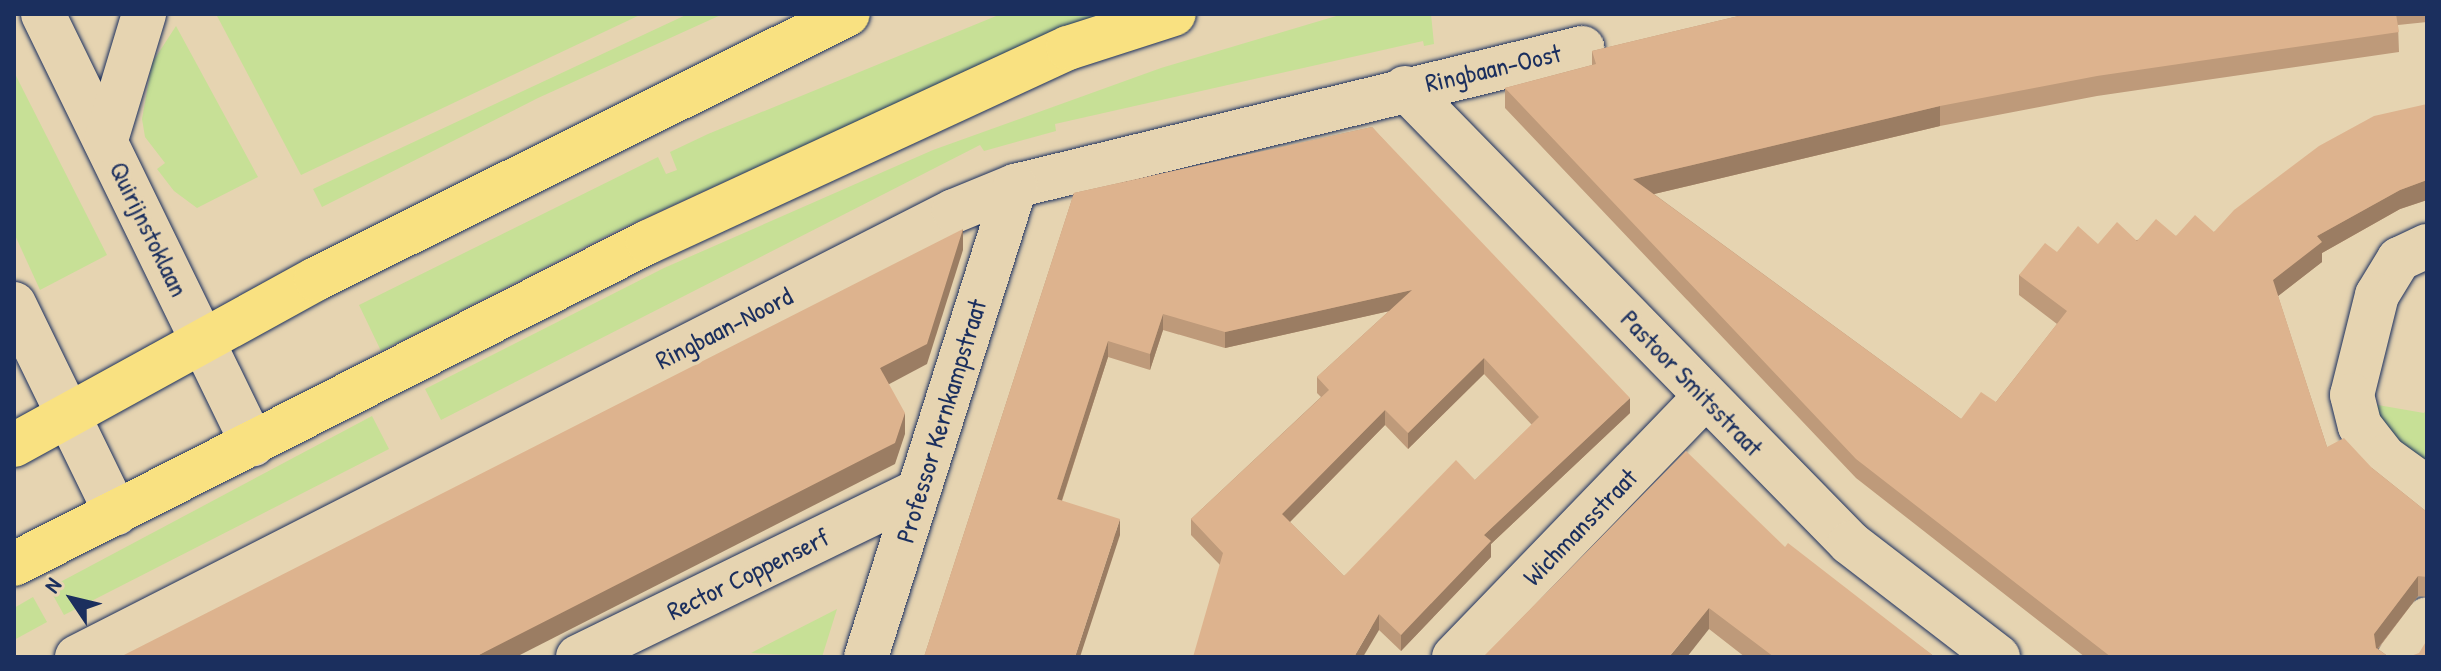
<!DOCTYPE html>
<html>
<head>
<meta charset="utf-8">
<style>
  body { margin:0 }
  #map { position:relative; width:2441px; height:671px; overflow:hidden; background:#e6d4b1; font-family:"Patrick Hand",sans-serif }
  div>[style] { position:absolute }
  .green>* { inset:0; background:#c7e096 }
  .roads { filter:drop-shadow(0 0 2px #1b2f5e) drop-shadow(0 0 2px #1b2f5e) }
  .minor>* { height:44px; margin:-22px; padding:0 22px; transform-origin:22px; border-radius:22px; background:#e6d4b1 }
  .major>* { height:44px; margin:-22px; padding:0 22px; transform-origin:22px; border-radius:22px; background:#f9e181 }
  .wall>* { inset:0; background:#be9a7a }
  .shaded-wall>* { inset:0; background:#9b7d63 }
  .building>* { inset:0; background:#ddb38e }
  span { translate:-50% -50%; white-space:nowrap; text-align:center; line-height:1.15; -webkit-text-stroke:7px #e6d4b1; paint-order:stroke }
  .street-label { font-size:26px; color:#1b2f5e }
  .frame { position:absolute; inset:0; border:16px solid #1b2f5e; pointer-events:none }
  .north { position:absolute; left:32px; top:559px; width:80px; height:80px; -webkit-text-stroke:6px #e6d4b1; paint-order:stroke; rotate:305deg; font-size:22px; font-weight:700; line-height:32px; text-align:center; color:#1b2f5e }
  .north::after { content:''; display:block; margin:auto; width:28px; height:36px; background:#1b2f5e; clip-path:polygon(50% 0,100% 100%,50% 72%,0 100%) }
</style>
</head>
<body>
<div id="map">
  <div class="green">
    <div style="clip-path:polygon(216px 14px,642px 14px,301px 175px)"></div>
    <div style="clip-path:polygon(688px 14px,723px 14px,538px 98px,322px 207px,313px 189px)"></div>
    <div style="clip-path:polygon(1001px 14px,1155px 14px,821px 138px,616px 231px,381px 351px,359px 305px,658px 157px,666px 174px,677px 170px,670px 152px,708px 134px)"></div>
    <div style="clip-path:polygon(1343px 14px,1431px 14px,1434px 44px,1424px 46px,1423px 41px,1055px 124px,1056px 131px,984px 151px,980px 145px,441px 420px,425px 389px,664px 268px,933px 150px,1161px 68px)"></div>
    <div style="clip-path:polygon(176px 26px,258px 177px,197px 208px,174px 191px,157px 169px,165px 163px,145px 137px,142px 119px,152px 63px)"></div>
    <div style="clip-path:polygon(14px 72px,107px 255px,40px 290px,14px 233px)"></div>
    <div style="clip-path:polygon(2372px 404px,2424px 413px,2427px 408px,2427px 469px,2399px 447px)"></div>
    <div style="clip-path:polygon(372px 416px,389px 449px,64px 615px,49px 588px)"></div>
    <div style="clip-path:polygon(33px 597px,47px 622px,14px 640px,14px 608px)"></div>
    <div style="clip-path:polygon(837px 609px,822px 657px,751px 653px)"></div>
  </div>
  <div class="roads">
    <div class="minor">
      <div style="left:43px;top:14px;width:479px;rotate:64deg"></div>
      <div style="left:1405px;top:88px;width:636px;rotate:45.64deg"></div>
      <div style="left:1850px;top:543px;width:187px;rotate:37.6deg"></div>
      <div style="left:106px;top:140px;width:132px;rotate:-73.2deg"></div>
      <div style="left:2427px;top:246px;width:31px;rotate:155deg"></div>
      <div style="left:2399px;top:259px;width:42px;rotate:121.4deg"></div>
      <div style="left:2377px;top:295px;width:103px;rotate:104deg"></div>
      <div style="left:2352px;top:395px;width:32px;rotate:76deg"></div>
      <div style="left:2360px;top:426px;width:39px;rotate:52deg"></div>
      <div style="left:2384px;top:457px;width:53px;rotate:35.8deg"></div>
      <div style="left:14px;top:304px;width:233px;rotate:64deg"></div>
      <div style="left:77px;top:657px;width:984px;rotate:-26.96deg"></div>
      <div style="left:954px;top:211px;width:66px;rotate:-22.3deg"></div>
      <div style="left:1015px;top:186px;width:584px;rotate:-13.68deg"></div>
      <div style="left:578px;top:657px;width:379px;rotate:-26deg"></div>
      <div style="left:866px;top:657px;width:494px;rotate:-72.4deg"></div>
      <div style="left:1454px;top:657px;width:361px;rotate:-46deg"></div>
      <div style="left:2399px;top:657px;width:47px;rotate:-53.6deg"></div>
    </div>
    <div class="major">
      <div style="left:14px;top:445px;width:345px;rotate:-28.8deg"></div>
      <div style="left:316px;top:279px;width:594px;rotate:-26.48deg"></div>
      <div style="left:14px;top:564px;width:711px;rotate:-26.93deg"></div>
      <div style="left:648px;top:242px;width:463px;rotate:-24.8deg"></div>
      <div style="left:1068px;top:48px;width:111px;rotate:-17.8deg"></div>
    </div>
  </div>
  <div class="wall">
    <div style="clip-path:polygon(1747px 14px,2427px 14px,2427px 22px,2398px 25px,2399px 52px,2097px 96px,1940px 126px,1654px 194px,1961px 419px,1996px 402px,2057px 324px,2019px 295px,2019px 275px,2057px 252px,2098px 244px,2214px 232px,2427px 104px,2427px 200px,2400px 209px,2322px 253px,2322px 262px,2278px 296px,2327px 447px,2372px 468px,2427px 512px,2427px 597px,2418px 596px,2378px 649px,2389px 657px,2085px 657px,1856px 478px,1505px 108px,1505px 88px,1592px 65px,1592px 51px)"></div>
    <div style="clip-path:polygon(evenodd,1372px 127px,1630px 413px,1491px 544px,1491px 557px,1401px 651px,1379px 630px,1220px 565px,1191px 535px,1191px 519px,1321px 397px,1317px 393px,1317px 377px,1389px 311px,1225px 348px,1163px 330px,1150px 370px,1108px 357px,1062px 501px,1120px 535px,924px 657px,1074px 193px,1372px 127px,1484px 374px,1532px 425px,1475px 480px,1344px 576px,1290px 522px,1385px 425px,1408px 449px,1484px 374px)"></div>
    <div style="clip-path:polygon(1785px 547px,1935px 657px,1745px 657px,1709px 629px,1483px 657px)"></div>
  </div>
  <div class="shaded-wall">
    <div style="clip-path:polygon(1940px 106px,1940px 126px,1633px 199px,1633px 179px)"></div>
    <div style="clip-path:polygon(2427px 180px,2427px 200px,2400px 209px,2322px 253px,2322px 262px,2273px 300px,2273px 280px,2317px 236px,2400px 190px)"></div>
    <div style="clip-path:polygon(963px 229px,963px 250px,927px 364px,880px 389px,880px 368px)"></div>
    <div style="clip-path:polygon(1412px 290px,1412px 306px,1225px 348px,1225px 332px)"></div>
    <div style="clip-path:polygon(1163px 314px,1163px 330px,1150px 370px,1150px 354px)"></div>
    <div style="clip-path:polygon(1108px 341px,1108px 357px,1057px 515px,1057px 499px)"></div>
    <div style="clip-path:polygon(1484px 358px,1484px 374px,1408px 449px,1408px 433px)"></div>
    <div style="clip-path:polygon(1630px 398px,1630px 413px,1491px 544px,1491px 557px,1401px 651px,1401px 635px,1484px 535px)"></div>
    <div style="clip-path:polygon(1385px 410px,1385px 425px,1282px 530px,1282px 514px)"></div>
    <div style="clip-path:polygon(905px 413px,905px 434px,895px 464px,516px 657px,475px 657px)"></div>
    <div style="clip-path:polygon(1120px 519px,1120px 535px,1080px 657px,1075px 657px)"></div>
    <div style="clip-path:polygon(2418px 576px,2418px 596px,2374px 653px,2374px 634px)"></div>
    <div style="clip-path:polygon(1709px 608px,1709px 629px,1687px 657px,1669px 657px)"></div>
    <div style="clip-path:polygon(1379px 614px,1379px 630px,1363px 657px,1354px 657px)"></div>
  </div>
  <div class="building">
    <div style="clip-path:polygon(1747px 14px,2396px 14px,2399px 32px,2097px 76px,1940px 106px,1633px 179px,1961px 419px,1981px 392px,1996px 402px,2067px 311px,2019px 275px,2045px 243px,2057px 252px,2078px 226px,2098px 244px,2117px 222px,2137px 241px,2156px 219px,2176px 236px,2195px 215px,2214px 232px,2234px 210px,2319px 146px,2374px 116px,2427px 104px,2427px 180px,2400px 190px,2317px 236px,2322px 242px,2273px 280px,2327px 447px,2344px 438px,2372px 468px,2427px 512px,2427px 577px,2418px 576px,2374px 634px,2376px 648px,2389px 657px,2111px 657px,1856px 459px,1505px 88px,1596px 64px,1592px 51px)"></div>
    <div style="clip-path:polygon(evenodd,1372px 127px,1630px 398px,1484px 535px,1491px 541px,1401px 635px,1379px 614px,1354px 657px,1193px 657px,1223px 553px,1191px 519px,1329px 390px,1317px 377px,1412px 290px,1225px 332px,1163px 314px,1150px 354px,1108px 341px,1057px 499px,1120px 519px,1075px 657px,924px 657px,1074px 193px,1372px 127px,1484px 358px,1539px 417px,1475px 480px,1456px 460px,1344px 576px,1282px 514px,1385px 410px,1408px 433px,1484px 358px)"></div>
    <div style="clip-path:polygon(963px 229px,927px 344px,880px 368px,905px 413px,895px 443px,475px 657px,120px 657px)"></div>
    <div style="clip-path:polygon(1686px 451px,1785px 547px,1788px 543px,1935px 657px,1774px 657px,1709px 608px,1669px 657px,1483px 657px)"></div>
    <div style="clip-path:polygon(2427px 640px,2427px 657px,2408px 657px,2419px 653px)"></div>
  </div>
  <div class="street-label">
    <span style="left:1493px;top:68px;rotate:-13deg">Ringbaan-Oost</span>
    <span style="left:149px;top:229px;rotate:64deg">Quirijnstoklaan</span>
    <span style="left:724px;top:328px;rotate:-27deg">Ringbaan-Noord</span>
    <span style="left:1692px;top:383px;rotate:46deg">Pastoor Smitsstraat</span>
    <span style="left:941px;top:421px;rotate:-73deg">Professor Kernkampstraat</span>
    <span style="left:1580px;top:527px;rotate:-46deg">Wichmansstraat</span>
    <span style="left:748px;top:574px;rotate:-26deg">Rector Coppenserf</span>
  </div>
  <div class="frame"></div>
  <div class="north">N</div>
</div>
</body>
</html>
